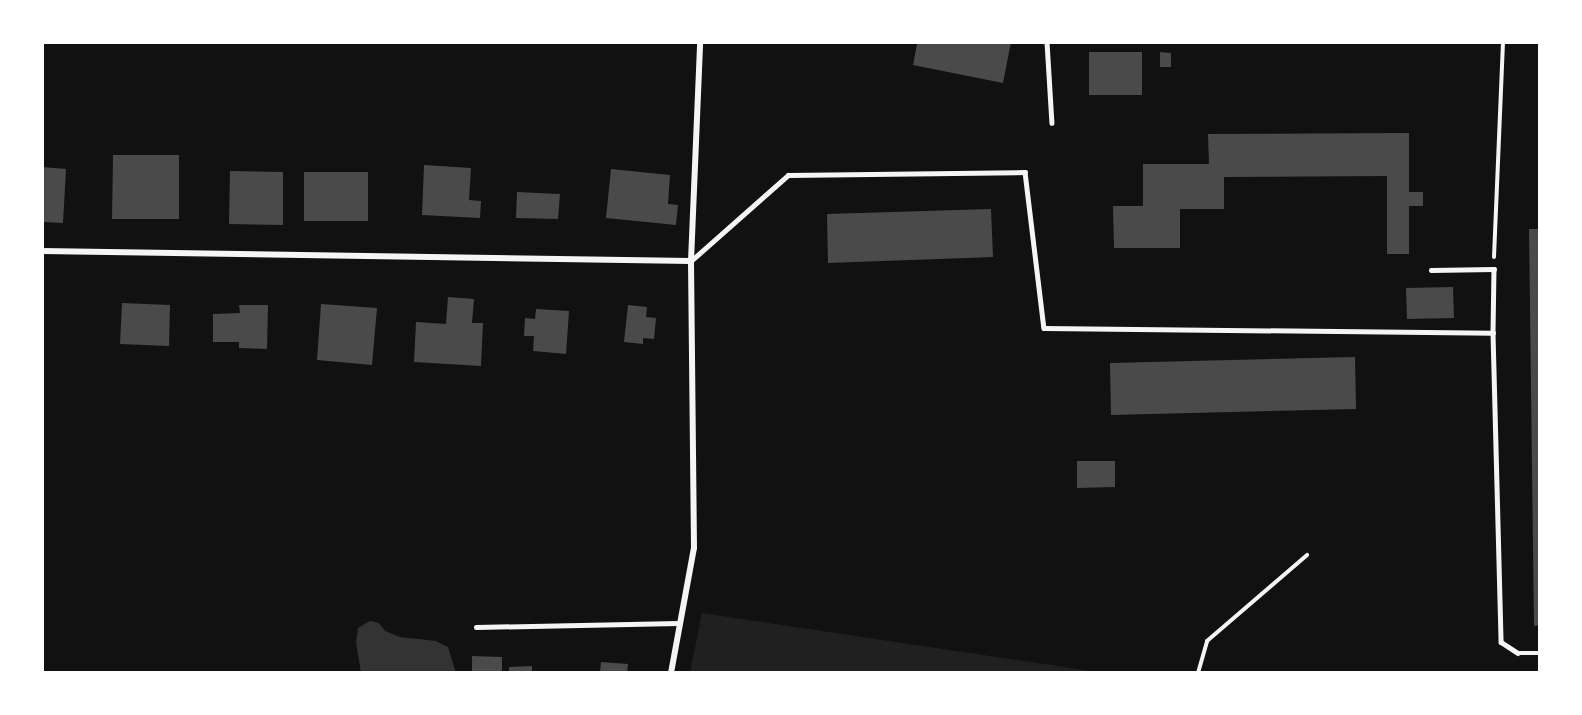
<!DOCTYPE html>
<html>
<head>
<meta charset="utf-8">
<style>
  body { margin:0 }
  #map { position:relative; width:1582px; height:715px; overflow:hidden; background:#111; font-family:"Exo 2",sans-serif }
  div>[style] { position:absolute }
  .green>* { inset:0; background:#202020 }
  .water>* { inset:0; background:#333 }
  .building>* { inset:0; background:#4a4a4a }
  .path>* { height:4px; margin:-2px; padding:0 2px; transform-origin:2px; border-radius:2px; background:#f5f5f5 }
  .service>* { height:4.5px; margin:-2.25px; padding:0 2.25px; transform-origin:2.25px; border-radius:2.25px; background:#f5f5f5 }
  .minor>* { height:6px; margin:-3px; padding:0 3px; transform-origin:3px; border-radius:3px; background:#f5f5f5 }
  span { translate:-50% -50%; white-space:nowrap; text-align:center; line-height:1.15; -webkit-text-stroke:5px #fff; paint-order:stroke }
  .frame { position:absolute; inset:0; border:44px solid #fff; pointer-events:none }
</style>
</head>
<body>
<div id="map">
  <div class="green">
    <div style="clip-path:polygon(702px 613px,1104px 673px,690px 673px)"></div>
  </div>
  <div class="water">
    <div style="clip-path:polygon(370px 621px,379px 623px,385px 631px,400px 637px,436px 641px,448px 647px,456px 673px,361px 673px,356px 642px,358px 628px)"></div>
  </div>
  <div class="building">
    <div style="clip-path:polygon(911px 42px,1011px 42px,1003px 83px,913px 65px,917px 44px)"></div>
    <div style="clip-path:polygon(1089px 52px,1142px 52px,1142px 95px,1089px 95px)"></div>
    <div style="clip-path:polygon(1160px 52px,1171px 53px,1171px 67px,1160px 67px)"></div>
    <div style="clip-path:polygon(1409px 133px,1409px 192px,1423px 192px,1423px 206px,1409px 206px,1409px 254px,1387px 254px,1387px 176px,1224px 177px,1224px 209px,1180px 209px,1180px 248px,1114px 248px,1113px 206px,1143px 206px,1143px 164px,1209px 164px,1208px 134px)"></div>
    <div style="clip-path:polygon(113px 155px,179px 155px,179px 219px,112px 219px)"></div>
    <div style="clip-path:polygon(424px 165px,471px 168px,469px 200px,481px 201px,480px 218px,422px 215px)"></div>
    <div style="clip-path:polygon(42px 167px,66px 169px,63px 223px,42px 222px)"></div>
    <div style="clip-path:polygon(611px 169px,670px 175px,668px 204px,678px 205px,676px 225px,606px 218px)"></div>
    <div style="clip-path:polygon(230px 171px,283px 172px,283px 225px,229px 224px)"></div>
    <div style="clip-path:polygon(304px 172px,368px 172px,368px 221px,304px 221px)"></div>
    <div style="clip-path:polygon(517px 192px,560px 194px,558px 219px,516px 218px)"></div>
    <div style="clip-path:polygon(991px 209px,993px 257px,828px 263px,827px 214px)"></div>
    <div style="clip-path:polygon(1529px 229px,1540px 229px,1540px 625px,1534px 626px)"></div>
    <div style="clip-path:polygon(1453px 287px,1454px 318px,1407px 319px,1406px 288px)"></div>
    <div style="clip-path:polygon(448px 297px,474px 299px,472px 323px,483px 323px,481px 366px,414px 362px,416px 322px,446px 324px)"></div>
    <div style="clip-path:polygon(122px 303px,170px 305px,169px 346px,120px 344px)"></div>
    <div style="clip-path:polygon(321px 304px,377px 308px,372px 365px,317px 360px)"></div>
    <div style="clip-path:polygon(239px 305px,268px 305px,267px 349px,239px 348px,239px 342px,213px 342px,213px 314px,240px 313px)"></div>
    <div style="clip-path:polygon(628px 305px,647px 307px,646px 317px,656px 318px,654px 339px,643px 338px,643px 344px,624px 342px)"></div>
    <div style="clip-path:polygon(536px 309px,569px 311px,566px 354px,533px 351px,534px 336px,524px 336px,525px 318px,535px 319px)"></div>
    <div style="clip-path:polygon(1355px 357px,1356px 409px,1111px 415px,1110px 363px)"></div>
    <div style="clip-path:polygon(1077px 461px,1115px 461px,1115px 487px,1077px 488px)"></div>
    <div style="clip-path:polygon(472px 656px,502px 657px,502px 673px,472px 673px)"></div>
    <div style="clip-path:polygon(601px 662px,628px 664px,627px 673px,600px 673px)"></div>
    <div style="clip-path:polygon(532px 666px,532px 673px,509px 673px,509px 667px)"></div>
  </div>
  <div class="path">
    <div style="left:1494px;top:257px;width:215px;rotate:-87.6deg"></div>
    <div style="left:1198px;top:673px;width:33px;rotate:-74deg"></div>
    <div style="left:1207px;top:641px;width:132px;rotate:-40.7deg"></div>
  </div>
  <div class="service">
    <div style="left:1047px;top:42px;width:81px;rotate:86.5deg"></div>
    <div style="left:692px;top:260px;width:128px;rotate:-41.5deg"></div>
    <div style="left:788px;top:175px;width:237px;rotate:-0.7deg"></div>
    <div style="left:1025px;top:172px;width:157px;rotate:83.1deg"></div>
    <div style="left:1044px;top:328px;width:449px;rotate:0.6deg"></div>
    <div style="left:1493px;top:333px;width:309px;rotate:88.5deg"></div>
    <div style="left:1501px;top:642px;width:20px;rotate:33deg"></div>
    <div style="left:1518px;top:653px;width:22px"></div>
    <div style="left:1431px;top:270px;width:63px;rotate:-0.9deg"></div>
    <div style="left:1494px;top:269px;width:64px;rotate:90.9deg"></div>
    <div style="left:476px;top:627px;width:202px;rotate:-1.1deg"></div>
  </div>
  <div class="minor">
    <div style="left:42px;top:251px;width:649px;rotate:0.88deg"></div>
    <div style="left:671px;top:673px;width:127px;rotate:-79.6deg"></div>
    <div style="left:694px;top:548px;width:287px;rotate:-90.6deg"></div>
    <div style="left:691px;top:261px;width:219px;rotate:-87.6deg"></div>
  </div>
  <div class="frame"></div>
</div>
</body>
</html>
